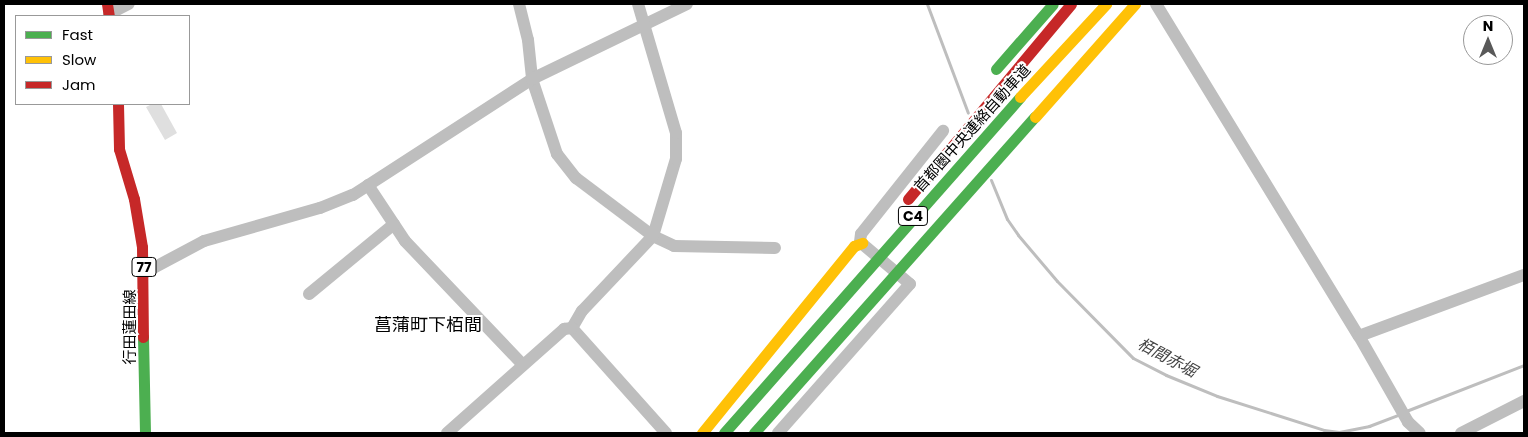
<!DOCTYPE html>
<html>
<head>
<meta charset="utf-8">
<style>
  body { margin:0 }
  #map { position:relative; width:1528px; height:437px; overflow:hidden; background:#fff; font-family:Poppins,"Noto Sans JP",sans-serif }
  div>[style] { position:absolute }
  .stream>* { height:3px; margin:-1.5px; padding:0 1.5px; transform-origin:1.5px; border-radius:1.5px; background:#bebebe }
  .building>* { inset:0; background:#dfdfdf }
  .street>* { height:12px; margin:-6px; padding:0 6px; transform-origin:6px; border-radius:6px; background:#bebebe }
  .fast>* { height:11px; margin:-5.5px; padding:0 5.5px; transform-origin:5.5px; border-radius:5.5px; background:#4caf50 }
  .slow>* { height:11px; margin:-5.5px; padding:0 5.5px; transform-origin:5.5px; border-radius:5.5px; background:#ffc107 }
  .jam>* { height:11px; margin:-5.5px; padding:0 5.5px; transform-origin:5.5px; border-radius:5.5px; background:#c62828 }
  span { translate:-50% -50%; white-space:nowrap; text-align:center; line-height:1.15; -webkit-text-stroke:4px #fff; paint-order:stroke }
  .shield-label span { padding:1px 4px; background:#fff; border:1px solid; border-radius:4px; -webkit-text-stroke-width:0 }
  .shield-label { font-size:14px; color:#000; font-weight:700 }
  .street-label { font-size:15px; color:#000 }
  .water-label { font-size:16px; color:#434343; font-style:italic }
  .quarter-label { font-size:18px; color:#000 }
  .frame { position:absolute; inset:0; border:5px solid #000; pointer-events:none }
  .legend { position:absolute; left:15px; top:15px; width:175px; height:90px; box-sizing:border-box; background:#fff; border:1px solid #999; margin:0; padding:6px 9px; list-style:none; font-size:15px; color:#000 }
  .legend li { display:flex; align-items:center; gap:10px; height:25px }
  .legend b { width:25px; border:1px solid #999 }
  .north { position:absolute; left:1463px; top:15px; width:50px; height:50px; box-sizing:border-box; background:#fff; border:1px solid #999; border-radius:50%; rotate:0deg; font-size:14px; font-weight:700; line-height:20px; text-align:center; color:#000 }
  .north::after { content:''; display:block; margin:auto; width:18px; height:22px; background:#595959; clip-path:polygon(50% 0,100% 100%,50% 72%,0 100%) }
</style>
</head>
<body>
<div id="map">
  <div class="stream">
    <div style="left:927px;top:4px;width:116px;rotate:69.4deg"></div>
    <div style="left:991px;top:180px;width:42px;rotate:67.7deg"></div>
    <div style="left:1007px;top:219px;width:19px;rotate:55deg"></div>
    <div style="left:1018px;top:235px;width:60px;rotate:49.7deg"></div>
    <div style="left:1057px;top:281px;width:108px;rotate:45.4deg"></div>
    <div style="left:1133px;top:358px;width:37px;rotate:27deg"></div>
    <div style="left:1166px;top:375px;width:55px;rotate:22.4deg"></div>
    <div style="left:1217px;top:396px;width:112px;rotate:17.6deg"></div>
    <div style="left:1324px;top:430px;width:15px;rotate:8deg"></div>
    <div style="left:1339px;top:432px;width:31px;rotate:-11deg"></div>
    <div style="left:1369px;top:426px;width:34px;rotate:-21deg"></div>
    <div style="left:1406px;top:411px;width:127px;rotate:-21.3deg"></div>
  </div>
  <div class="building">
    <div style="clip-path:polygon(152px 104px,161px 104px,177px 133px,165px 140px,146px 107px)"></div>
  </div>
  <div class="street">
    <div style="left:519px;top:4px;width:37px;rotate:76deg"></div>
    <div style="left:528px;top:40px;width:39px;rotate:84deg"></div>
    <div style="left:532px;top:79px;width:79px;rotate:71.6deg"></div>
    <div style="left:557px;top:154px;width:31px;rotate:52deg"></div>
    <div style="left:576px;top:178px;width:96px;rotate:37deg"></div>
    <div style="left:653px;top:236px;width:23px;rotate:25deg"></div>
    <div style="left:674px;top:246px;width:101px;rotate:1.1deg"></div>
    <div style="left:1156px;top:4px;width:389px;rotate:58.6deg"></div>
    <div style="left:1359px;top:336px;width:99px;rotate:60.3deg"></div>
    <div style="left:1408px;top:422px;width:16px;rotate:43deg"></div>
    <div style="left:109px;top:14px;width:22px;rotate:-27deg"></div>
    <div style="left:368px;top:185px;width:67px;rotate:56.5deg"></div>
    <div style="left:405px;top:241px;width:170px;rotate:46.4deg"></div>
    <div style="left:144px;top:273px;width:68px;rotate:-28.1deg"></div>
    <div style="left:204px;top:241px;width:121px;rotate:-15.9deg"></div>
    <div style="left:320px;top:208px;width:35px;rotate:-22deg"></div>
    <div style="left:353px;top:195px;width:213px;rotate:-32.9deg"></div>
    <div style="left:532px;top:79px;width:172px;rotate:-25.8deg"></div>
    <div style="left:309px;top:294px;width:110px;rotate:-39.5deg"></div>
    <div style="left:572px;top:328px;width:20px;rotate:-60deg"></div>
    <div style="left:582px;top:311px;width:103px;rotate:-46.6deg"></div>
    <div style="left:653px;top:236px;width:80px;rotate:-73.4deg"></div>
    <div style="left:676px;top:159px;width:26px;rotate:-90deg"></div>
    <div style="left:676px;top:133px;width:134px;rotate:-106.4deg"></div>
    <div style="left:572px;top:328px;width:141px;rotate:48.2deg"></div>
    <div style="left:1359px;top:336px;width:176px;rotate:-20.3deg"></div>
    <div style="left:447px;top:433px;width:157px;rotate:-41.6deg"></div>
    <div style="left:564px;top:329px;width:8px;rotate:-7deg"></div>
    <div style="left:778px;top:433px;width:199px;rotate:-48.5deg"></div>
    <div style="left:910px;top:284px;width:65px;rotate:-140deg"></div>
    <div style="left:860px;top:242px;width:8px;rotate:-83deg"></div>
    <div style="left:861px;top:234px;width:132px;rotate:-51.5deg"></div>
    <div style="left:1461px;top:433px;width:71px;rotate:-26.9deg"></div>
  </div>
  <div class="fast">
    <div style="left:996px;top:69px;width:86px;rotate:-48.8deg"></div>
    <div style="left:143px;top:337px;width:96px;rotate:88.8deg"></div>
    <div style="left:724px;top:433px;width:448px;rotate:-48.6deg"></div>
    <div style="left:754px;top:433px;width:423px;rotate:-48.4deg"></div>
  </div>
  <div class="slow">
    <div style="left:1020px;top:97px;width:127px;rotate:-47.2deg"></div>
    <div style="left:1035px;top:117px;width:151px;rotate:-48.5deg"></div>
    <div style="left:702px;top:433px;width:241px;rotate:-50.9deg"></div>
    <div style="left:854px;top:246px;width:9px;rotate:-21deg"></div>
  </div>
  <div class="jam">
    <div style="left:107px;top:4px;width:12px;rotate:81deg"></div>
    <div style="left:118px;top:104px;width:45px;rotate:88.7deg"></div>
    <div style="left:119px;top:149px;width:52px;rotate:73.3deg"></div>
    <div style="left:134px;top:199px;width:49px;rotate:80.5deg"></div>
    <div style="left:142px;top:247px;width:90px;rotate:89.4deg"></div>
    <div style="left:908px;top:199px;width:254px;rotate:-50.1deg"></div>
  </div>
  <div class="shield-label">
    <span style="left:913px;top:216px">C4</span>
    <span style="left:144px;top:267px">77</span>
  </div>
  <div class="street-label">
    <span style="left:972px;top:128px;rotate:-48deg">首都圏中央連絡自動車道</span>
    <span style="left:130px;top:327px;rotate:-90deg">行田蓮田線</span>
  </div>
  <div class="water-label">
    <span style="left:1167px;top:358px;rotate:28deg">栢間赤堀</span>
  </div>
  <div class="quarter-label">
    <span style="left:428px;top:325px">菖蒲町下栢間</span>
  </div>
  <div class="frame"></div>
  <ul class="legend">
  <li><b style="height:6px;background:#4caf50"></b>Fast</li>
  <li><b style="height:6px;background:#ffc107"></b>Slow</li>
  <li><b style="height:6px;background:#c62828"></b>Jam</li>
  </ul>
  <div class="north">N</div>
</div>
</body>
</html>
